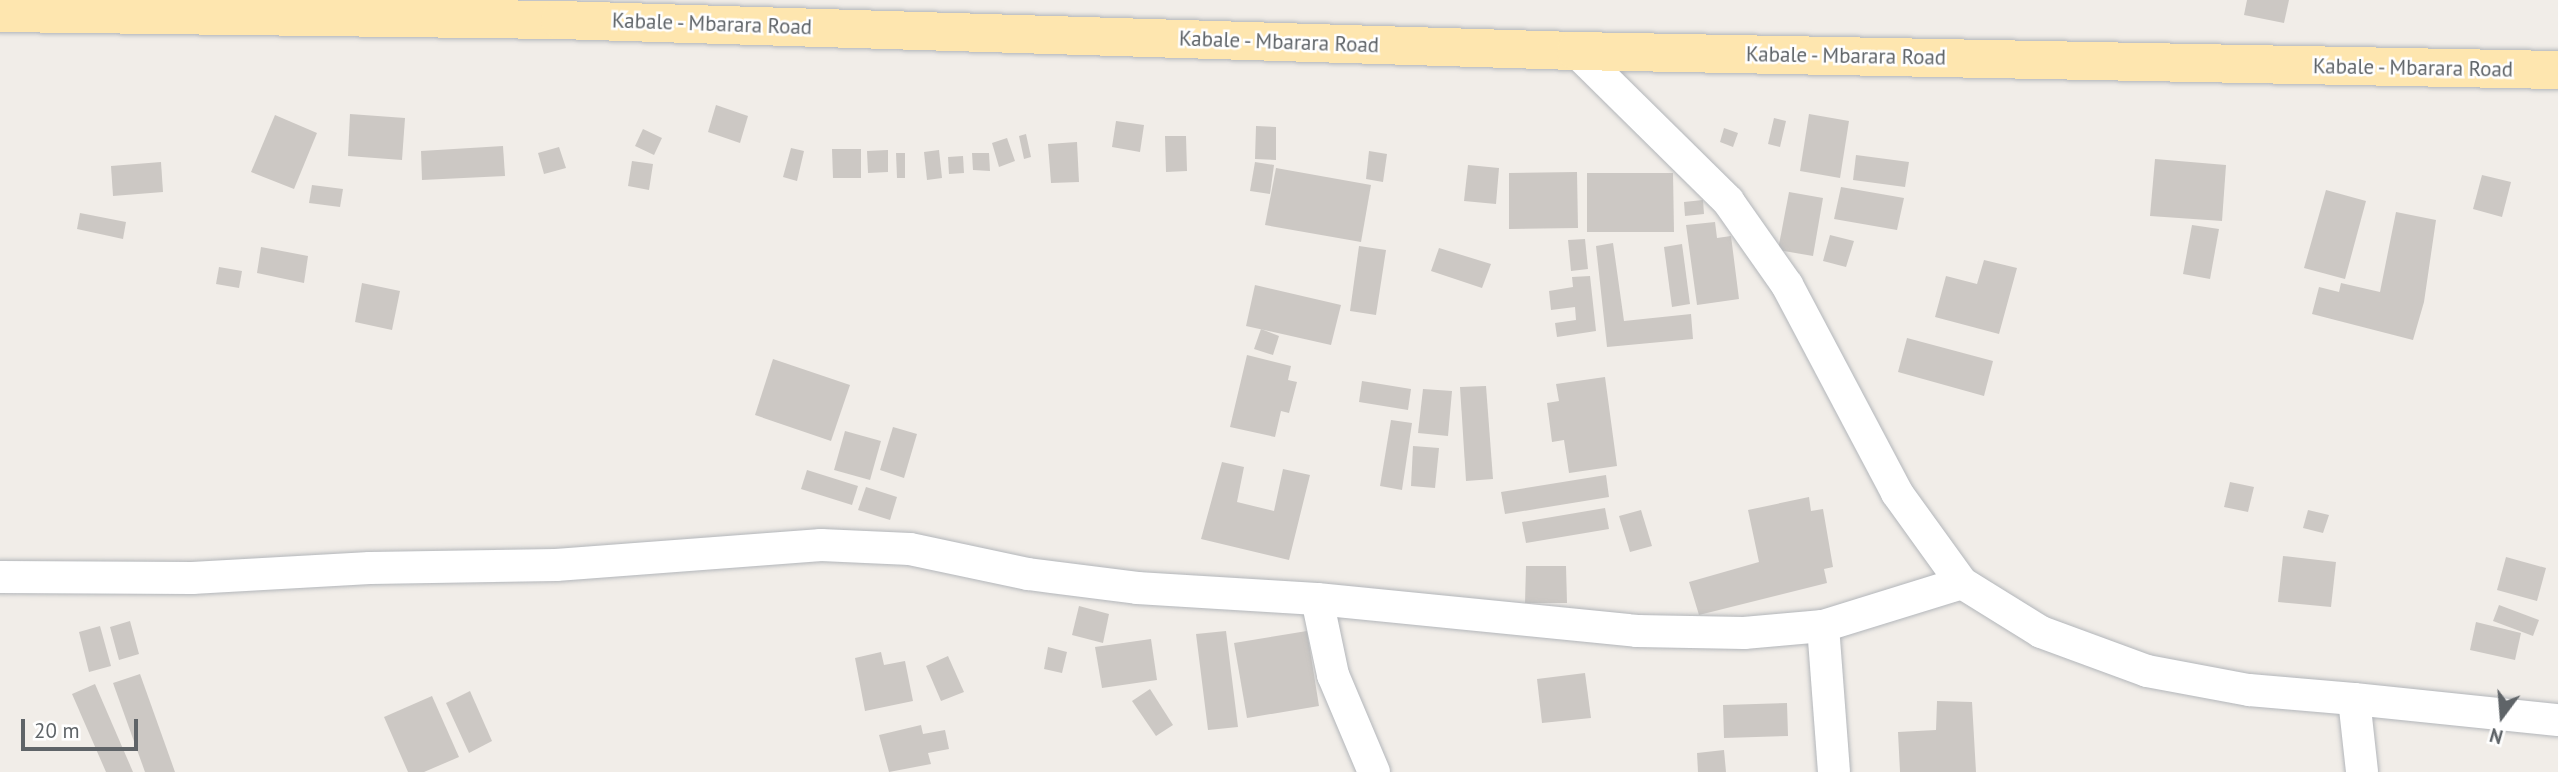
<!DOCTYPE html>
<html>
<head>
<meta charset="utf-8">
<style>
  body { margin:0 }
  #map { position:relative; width:2558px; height:772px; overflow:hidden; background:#f1ede8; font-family:"PT Sans",sans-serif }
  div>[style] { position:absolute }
  .building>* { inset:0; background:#ccc8c4 }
  .roads { filter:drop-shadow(0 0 2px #b3b6ba) drop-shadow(0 0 2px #b3b6ba) }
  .street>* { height:32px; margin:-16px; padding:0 16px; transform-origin:16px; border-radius:16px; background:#fff }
  .primary>* { height:38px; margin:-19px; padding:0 19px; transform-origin:19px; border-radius:19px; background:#fee6af }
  span { translate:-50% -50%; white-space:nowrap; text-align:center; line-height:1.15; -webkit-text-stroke:5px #fff; paint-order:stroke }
  .street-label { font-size:21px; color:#5f6468 }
  .north { position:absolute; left:2467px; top:681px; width:70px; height:70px; -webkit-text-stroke:5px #fff; paint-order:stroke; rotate:196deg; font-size:19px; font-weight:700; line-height:28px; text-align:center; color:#5f6468 }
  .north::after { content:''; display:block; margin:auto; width:24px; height:32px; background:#5f6468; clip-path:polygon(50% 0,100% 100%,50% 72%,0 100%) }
  .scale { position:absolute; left:21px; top:719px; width:117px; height:32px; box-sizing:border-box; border:4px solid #5f6468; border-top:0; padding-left:9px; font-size:21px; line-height:24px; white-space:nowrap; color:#5f6468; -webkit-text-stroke:5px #fff; paint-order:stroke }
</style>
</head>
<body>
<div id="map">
  <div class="building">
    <div style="clip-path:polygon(2247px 0,2289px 0,2284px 23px,2244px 15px)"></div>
    <div style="clip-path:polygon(716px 105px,748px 116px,740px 143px,708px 132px)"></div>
    <div style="clip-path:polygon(350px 114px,405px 118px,402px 160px,348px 156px)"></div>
    <div style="clip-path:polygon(1809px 114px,1849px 121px,1840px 178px,1800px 171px)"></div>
    <div style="clip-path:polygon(275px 115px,317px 133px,294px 189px,251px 172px)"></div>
    <div style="clip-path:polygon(1774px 118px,1786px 121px,1780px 147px,1768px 144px)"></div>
    <div style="clip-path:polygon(1116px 121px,1144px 125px,1140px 152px,1112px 147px)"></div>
    <div style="clip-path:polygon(1256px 126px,1276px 127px,1276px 160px,1255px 159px)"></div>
    <div style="clip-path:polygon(1724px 128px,1738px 133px,1733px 147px,1720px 142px)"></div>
    <div style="clip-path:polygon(643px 129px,662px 138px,654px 155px,635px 146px)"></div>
    <div style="clip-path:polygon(1026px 134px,1031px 157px,1024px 159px,1019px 136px)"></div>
    <div style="clip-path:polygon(1165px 136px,1186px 136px,1187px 171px,1166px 172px)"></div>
    <div style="clip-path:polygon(1007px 138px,1015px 161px,999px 167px,992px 143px)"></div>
    <div style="clip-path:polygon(1077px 142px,1079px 182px,1051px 183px,1048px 144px)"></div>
    <div style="clip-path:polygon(503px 146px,505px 176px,422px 180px,421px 151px)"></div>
    <div style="clip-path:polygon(559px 147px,566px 168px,544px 174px,538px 153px)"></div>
    <div style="clip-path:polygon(791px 148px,804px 151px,797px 181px,783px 177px)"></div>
    <div style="clip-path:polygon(832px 149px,861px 149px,861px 178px,833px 178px)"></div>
    <div style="clip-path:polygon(888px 150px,888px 172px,868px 173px,867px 151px)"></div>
    <div style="clip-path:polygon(939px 150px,942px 178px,927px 180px,924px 152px)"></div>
    <div style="clip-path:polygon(1369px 151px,1387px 154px,1383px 182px,1366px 179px)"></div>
    <div style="clip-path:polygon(896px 153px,905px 153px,905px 178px,897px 178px)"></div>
    <div style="clip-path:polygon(972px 153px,989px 153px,990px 171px,973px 170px)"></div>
    <div style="clip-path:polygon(1856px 155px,1909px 162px,1905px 187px,1853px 180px)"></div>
    <div style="clip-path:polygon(963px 156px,964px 173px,949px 174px,948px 157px)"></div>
    <div style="clip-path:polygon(2155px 159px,2226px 165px,2222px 221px,2150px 216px)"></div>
    <div style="clip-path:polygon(632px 161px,653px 164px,649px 190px,628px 186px)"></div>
    <div style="clip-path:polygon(161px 162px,163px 192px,113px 196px,111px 166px)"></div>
    <div style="clip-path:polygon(1255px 162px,1274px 165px,1270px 194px,1250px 191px)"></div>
    <div style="clip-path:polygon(1468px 165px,1499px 168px,1496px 204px,1464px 201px)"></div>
    <div style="clip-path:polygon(1276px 168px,1371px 185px,1361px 242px,1265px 225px)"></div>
    <div style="clip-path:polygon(1577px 172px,1578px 228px,1509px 229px,1509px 173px)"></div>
    <div style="clip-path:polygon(1587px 173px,1673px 173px,1674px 232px,1587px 232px)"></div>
    <div style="clip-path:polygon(2482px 175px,2511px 182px,2502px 217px,2473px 209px)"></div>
    <div style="clip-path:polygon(312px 185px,343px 189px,340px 207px,309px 203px)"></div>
    <div style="clip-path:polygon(1841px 187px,1904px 198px,1897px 230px,1834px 219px)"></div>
    <div style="clip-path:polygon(2326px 190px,2366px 201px,2345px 279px,2304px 268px)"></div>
    <div style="clip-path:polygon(1789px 192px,1823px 198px,1813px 256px,1778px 250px)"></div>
    <div style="clip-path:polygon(1703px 200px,1704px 214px,1685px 216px,1684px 202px)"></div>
    <div style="clip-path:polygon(2396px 212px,2436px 220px,2424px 302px,2413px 340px,2312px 314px,2319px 287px,2339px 292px,2341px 283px,2380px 292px)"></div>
    <div style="clip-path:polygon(80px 213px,126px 222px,123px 239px,77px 229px)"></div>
    <div style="clip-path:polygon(1715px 222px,1717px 238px,1731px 236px,1739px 299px,1697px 305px,1686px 225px)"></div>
    <div style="clip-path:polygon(2192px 225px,2219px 229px,2210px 279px,2183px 274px)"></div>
    <div style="clip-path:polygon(1830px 235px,1854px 241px,1846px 267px,1823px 261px)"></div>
    <div style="clip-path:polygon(1585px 239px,1588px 269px,1571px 271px,1568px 240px)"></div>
    <div style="clip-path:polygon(1613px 243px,1624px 321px,1691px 314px,1693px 339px,1607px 347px,1596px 246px)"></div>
    <div style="clip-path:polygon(1682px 244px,1690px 304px,1672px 307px,1664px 247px)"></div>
    <div style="clip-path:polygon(1359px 246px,1386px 250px,1376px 315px,1350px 311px)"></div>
    <div style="clip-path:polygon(261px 247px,308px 256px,304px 283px,257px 273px)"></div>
    <div style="clip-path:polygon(1439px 248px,1491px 264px,1482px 288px,1431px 271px)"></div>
    <div style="clip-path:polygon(1984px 260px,2017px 268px,1999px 334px,1935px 317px,1946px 276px,1977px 284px)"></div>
    <div style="clip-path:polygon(219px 267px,242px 271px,239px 288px,216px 284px)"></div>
    <div style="clip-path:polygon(1590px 276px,1596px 331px,1557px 337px,1555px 323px,1576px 320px,1575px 307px,1551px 310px,1549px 291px,1573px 287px,1572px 277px)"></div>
    <div style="clip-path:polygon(362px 283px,400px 291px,392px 330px,355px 322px)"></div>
    <div style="clip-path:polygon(1255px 285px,1341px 305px,1331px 345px,1246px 326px)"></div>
    <div style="clip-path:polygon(1261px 329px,1279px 336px,1273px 355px,1254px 349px)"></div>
    <div style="clip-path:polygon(1907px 338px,1993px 361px,1984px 396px,1898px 372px)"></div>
    <div style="clip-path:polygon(1247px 355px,1291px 366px,1288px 380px,1297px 382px,1289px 413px,1281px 411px,1275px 437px,1230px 427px)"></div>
    <div style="clip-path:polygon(773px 359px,850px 385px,831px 441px,755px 415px)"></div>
    <div style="clip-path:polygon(1605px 377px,1617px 466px,1569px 473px,1564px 440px,1552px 442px,1547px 403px,1559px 401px,1556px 384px)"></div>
    <div style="clip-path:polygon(1362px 381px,1411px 389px,1408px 410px,1359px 402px)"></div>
    <div style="clip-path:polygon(1486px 386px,1493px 479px,1466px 481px,1460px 387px)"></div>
    <div style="clip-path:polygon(1423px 389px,1452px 391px,1448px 436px,1418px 433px)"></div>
    <div style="clip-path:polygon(1391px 420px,1412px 423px,1402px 490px,1380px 486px)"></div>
    <div style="clip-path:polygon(893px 427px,917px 434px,904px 478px,880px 470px)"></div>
    <div style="clip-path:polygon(845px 431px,881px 441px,870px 480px,834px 470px)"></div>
    <div style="clip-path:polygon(1413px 446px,1439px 448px,1435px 488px,1411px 486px)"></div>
    <div style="clip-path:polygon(1222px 462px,1244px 467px,1237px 502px,1274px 511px,1283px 469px,1310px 475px,1289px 560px,1201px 539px)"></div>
    <div style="clip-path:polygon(807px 470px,858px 486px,852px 505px,801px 489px)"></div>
    <div style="clip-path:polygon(1606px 475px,1609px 497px,1505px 514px,1501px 492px)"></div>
    <div style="clip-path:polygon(2230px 482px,2254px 487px,2248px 512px,2224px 507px)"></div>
    <div style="clip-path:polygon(866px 487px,897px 497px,890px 520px,858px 510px)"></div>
    <div style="clip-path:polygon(1809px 497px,1811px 511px,1823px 509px,1833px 567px,1824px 569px,1827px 583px,1699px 615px,1689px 582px,1759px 562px,1748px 510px)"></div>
    <div style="clip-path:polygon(1605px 508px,1609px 529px,1526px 543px,1522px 522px)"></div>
    <div style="clip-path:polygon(1641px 510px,1652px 546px,1630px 552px,1619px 516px)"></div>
    <div style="clip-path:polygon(2308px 510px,2329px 515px,2323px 533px,2303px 528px)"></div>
    <div style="clip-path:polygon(2283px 556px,2336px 562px,2331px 607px,2278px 602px)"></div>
    <div style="clip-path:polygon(2506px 557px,2546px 568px,2537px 601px,2497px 590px)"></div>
    <div style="clip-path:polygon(1526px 566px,1566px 566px,1567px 603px,1525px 603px)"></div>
    <div style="clip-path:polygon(2499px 605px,2539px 620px,2533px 636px,2493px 621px)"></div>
    <div style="clip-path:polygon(1079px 606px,1109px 614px,1103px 643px,1072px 635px)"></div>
    <div style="clip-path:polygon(130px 621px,139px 654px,119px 660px,110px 627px)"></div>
    <div style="clip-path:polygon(2476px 622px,2521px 633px,2515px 660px,2470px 650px)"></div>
    <div style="clip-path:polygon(100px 626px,111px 666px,89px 672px,79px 632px)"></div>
    <div style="clip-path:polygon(1226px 631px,1238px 727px,1208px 730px,1196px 634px)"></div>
    <div style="clip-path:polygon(1307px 631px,1319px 706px,1247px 718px,1234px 643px)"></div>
    <div style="clip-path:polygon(1151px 639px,1157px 680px,1102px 688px,1095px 647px)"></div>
    <div style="clip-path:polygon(1048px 647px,1067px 652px,1062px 673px,1044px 669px)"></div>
    <div style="clip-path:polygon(881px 652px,884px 665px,905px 661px,913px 701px,865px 711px,855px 658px)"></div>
    <div style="clip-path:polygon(948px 656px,964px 692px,941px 701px,926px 666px)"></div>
    <div style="clip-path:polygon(1585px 673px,1591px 718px,1542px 723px,1537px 679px)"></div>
    <div style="clip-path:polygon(140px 674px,175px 772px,145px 772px,113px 683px)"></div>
    <div style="clip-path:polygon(95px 684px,133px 772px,106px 772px,72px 694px)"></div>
    <div style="clip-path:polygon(1150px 689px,1173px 725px,1156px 736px,1132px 701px)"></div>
    <div style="clip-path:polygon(470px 691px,492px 741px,469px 753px,446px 703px)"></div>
    <div style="clip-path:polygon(432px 696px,459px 757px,424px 772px,408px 772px,384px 717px)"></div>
    <div style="clip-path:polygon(1937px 701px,1972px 702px,1976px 772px,1900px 772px,1898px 732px,1936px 730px)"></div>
    <div style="clip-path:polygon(1787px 703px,1788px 736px,1724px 738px,1723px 705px)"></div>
    <div style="clip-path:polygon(921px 725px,923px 734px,945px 730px,949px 749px,928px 753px,931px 764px,889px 772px,879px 735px)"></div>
    <div style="clip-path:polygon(1724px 750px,1726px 772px,1698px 772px,1697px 753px)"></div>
  </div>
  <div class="roads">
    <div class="street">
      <div style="left:1576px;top:51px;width:214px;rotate:44.6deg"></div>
      <div style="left:1728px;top:201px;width:103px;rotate:54.9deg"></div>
      <div style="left:1787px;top:285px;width:235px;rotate:62.1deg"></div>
      <div style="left:1897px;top:493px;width:111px;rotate:54.2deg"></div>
      <div style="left:1962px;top:583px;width:93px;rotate:31.8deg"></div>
      <div style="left:2041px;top:632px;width:113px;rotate:20.2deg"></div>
      <div style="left:2147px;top:671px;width:104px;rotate:10.6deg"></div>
      <div style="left:2249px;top:690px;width:105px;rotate:4.9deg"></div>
      <div style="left:2354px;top:699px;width:73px;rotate:83.7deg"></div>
      <div style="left:0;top:577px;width:192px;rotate:0.3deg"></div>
      <div style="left:192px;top:578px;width:178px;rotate:-3.2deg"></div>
      <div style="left:370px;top:568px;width:186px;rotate:-0.9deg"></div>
      <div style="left:556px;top:565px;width:266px;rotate:-4.3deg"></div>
      <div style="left:821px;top:545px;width:89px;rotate:2.6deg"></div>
      <div style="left:910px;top:549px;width:121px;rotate:12deg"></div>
      <div style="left:1028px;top:574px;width:110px;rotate:7.3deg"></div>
      <div style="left:1137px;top:588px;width:180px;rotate:3.5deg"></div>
      <div style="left:1317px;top:599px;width:322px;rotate:5.7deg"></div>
      <div style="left:1637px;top:631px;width:107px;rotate:1.1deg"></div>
      <div style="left:1744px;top:633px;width:79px;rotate:-5.1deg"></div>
      <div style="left:1823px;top:626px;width:145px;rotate:-17.2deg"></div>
      <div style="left:1317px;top:599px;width:78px;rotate:78.1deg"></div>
      <div style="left:1333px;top:675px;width:105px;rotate:67.1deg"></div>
      <div style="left:1823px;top:626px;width:146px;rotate:85.7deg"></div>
      <div style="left:2354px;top:699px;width:205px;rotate:5.9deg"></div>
    </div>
    <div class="primary">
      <div style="left:0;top:13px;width:560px;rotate:0.72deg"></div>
      <div style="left:560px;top:20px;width:1016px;rotate:1.75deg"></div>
      <div style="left:1576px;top:51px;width:982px;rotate:1.11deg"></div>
    </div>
  </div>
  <div class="street-label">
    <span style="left:712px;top:24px;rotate:2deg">Kabale - Mbarara Road</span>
    <span style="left:1279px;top:42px;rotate:2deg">Kabale - Mbarara Road</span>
    <span style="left:1846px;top:56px;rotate:1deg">Kabale - Mbarara Road</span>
    <span style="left:2413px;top:68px;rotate:1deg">Kabale - Mbarara Road</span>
  </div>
  <div class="north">N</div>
  <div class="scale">20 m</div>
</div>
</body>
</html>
